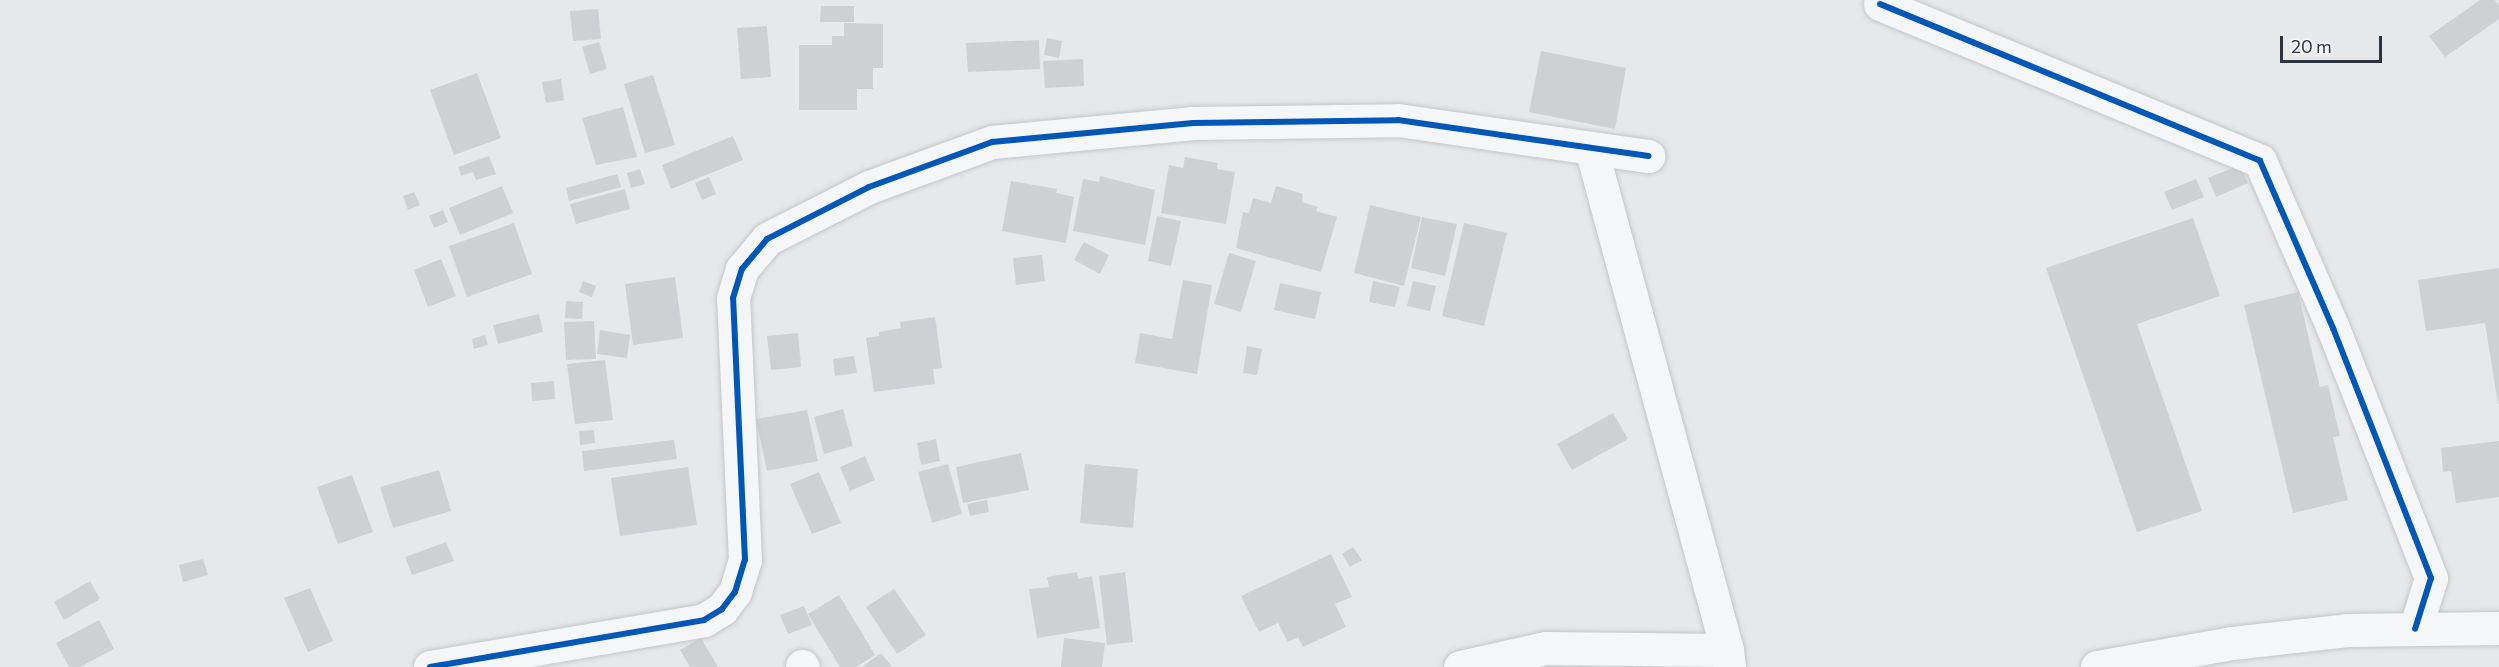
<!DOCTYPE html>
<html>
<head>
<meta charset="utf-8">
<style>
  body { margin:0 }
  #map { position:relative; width:2499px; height:667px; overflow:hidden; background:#e6e8ea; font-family:Commissioner,sans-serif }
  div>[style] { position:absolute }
  .building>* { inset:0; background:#ced0d3 }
  .roads { filter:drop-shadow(0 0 2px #c4c6c8) drop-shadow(0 0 2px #c4c6c8) }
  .street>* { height:33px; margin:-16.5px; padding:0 16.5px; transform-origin:16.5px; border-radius:16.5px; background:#f5f6f7 }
  .cycleway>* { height:6px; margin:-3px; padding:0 3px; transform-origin:3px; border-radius:3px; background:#0057b8 }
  span { translate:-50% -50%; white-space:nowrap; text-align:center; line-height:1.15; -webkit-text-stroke:4.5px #f4f6f9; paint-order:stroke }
  .scale { position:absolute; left:2280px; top:36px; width:102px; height:27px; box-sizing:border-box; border:3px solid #2b3445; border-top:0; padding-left:8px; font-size:18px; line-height:21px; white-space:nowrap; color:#2b3445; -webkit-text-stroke:4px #f4f6f9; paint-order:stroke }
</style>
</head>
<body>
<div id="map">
  <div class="building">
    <div style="clip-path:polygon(2480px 0,2495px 0,2499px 6px,2499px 19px,2445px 57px,2429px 36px)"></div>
    <div style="clip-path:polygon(821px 6px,854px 6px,854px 22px,820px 22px)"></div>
    <div style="clip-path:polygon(598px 9px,601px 39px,573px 41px,570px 11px)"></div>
    <div style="clip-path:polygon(844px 23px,883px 24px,883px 68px,873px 68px,873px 89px,857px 89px,857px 110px,799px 110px,799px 45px,832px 45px,832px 36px,844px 36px)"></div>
    <div style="clip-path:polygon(767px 26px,771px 77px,741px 79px,737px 28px)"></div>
    <div style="clip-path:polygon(1047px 38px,1062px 41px,1059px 58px,1044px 55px)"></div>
    <div style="clip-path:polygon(1039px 40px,1040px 69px,968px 72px,966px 43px)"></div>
    <div style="clip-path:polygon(599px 42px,607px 69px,590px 74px,582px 47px)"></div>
    <div style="clip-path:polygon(1541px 51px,1626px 68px,1615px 129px,1529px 112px)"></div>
    <div style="clip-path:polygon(1083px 59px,1084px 86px,1045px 88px,1043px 61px)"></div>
    <div style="clip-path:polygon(477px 73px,501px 138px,454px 155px,430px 90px)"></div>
    <div style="clip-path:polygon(653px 75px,675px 145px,645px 153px,624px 84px)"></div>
    <div style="clip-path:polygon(561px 79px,564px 100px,546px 103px,542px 82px)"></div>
    <div style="clip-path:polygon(623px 107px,637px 157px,596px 165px,582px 118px)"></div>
    <div style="clip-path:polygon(733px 136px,743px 160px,671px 189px,662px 165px)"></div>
    <div style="clip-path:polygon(489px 156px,496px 174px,476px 180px,473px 172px,461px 176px,458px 167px)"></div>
    <div style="clip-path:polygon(1185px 157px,1218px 163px,1217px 169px,1235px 172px,1226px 224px,1161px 213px,1169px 165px,1183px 168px)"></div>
    <div style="clip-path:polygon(2240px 165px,2248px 183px,2216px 197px,2208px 178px)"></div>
    <div style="clip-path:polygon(640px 169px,645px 184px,631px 188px,627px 173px)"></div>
    <div style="clip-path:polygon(617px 174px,621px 187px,569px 201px,566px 188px)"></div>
    <div style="clip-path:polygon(1100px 176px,1155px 190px,1145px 245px,1073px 231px,1083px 179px,1099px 182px)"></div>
    <div style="clip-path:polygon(709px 177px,716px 194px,702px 200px,695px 183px)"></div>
    <div style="clip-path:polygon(2196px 179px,2204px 197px,2172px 210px,2164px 192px)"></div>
    <div style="clip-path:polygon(1011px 181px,1057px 189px,1056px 193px,1074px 197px,1066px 243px,1002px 231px)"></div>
    <div style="clip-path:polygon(502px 186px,513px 213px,460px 235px,449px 208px)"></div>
    <div style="clip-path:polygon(1276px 186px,1303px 194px,1302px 202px,1318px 207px,1316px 211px,1337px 217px,1321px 272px,1236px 248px,1243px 212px,1249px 213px,1253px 198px,1271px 203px)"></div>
    <div style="clip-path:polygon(625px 189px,630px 209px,576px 224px,570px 204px)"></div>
    <div style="clip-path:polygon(414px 192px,420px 205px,408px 210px,403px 196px)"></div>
    <div style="clip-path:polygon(1370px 205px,1421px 217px,1404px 286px,1354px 273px)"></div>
    <div style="clip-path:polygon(443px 210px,448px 222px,434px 228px,429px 216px)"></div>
    <div style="clip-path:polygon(1157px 216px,1181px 221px,1171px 266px,1148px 261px)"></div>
    <div style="clip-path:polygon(1422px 217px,1457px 224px,1445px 276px,1411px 268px)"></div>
    <div style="clip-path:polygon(2193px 218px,2220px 296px,2137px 324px,2202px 511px,2137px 532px,2046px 268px)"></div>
    <div style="clip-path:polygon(514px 223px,532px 274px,467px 297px,449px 246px)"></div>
    <div style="clip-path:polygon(1464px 223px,1507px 233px,1484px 326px,1442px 316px)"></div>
    <div style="clip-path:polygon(1084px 242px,1109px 255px,1100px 274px,1074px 260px)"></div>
    <div style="clip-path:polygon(1229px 253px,1256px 261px,1241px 312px,1214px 304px)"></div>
    <div style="clip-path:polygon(1042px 255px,1045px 281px,1016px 285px,1013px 258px)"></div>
    <div style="clip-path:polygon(441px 259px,456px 296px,428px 307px,414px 270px)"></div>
    <div style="clip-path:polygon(2499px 268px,2499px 404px,2498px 404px,2485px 323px,2426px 331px,2418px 280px)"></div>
    <div style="clip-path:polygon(675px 277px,683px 338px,633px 345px,625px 284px)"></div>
    <div style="clip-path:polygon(1183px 280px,1212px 285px,1197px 374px,1135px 363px,1140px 333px,1172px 339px)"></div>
    <div style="clip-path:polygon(583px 281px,596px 286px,592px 297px,579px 292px)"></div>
    <div style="clip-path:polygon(1373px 281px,1400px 287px,1395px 307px,1369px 302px)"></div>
    <div style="clip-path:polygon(1413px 281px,1436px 286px,1430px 311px,1407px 306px)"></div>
    <div style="clip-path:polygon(1280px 283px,1321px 292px,1315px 319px,1274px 310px)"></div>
    <div style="clip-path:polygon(2298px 292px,2320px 387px,2328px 385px,2340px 436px,2333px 437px,2348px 500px,2293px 513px,2244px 305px)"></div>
    <div style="clip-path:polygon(566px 301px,583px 302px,582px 319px,565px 318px)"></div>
    <div style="clip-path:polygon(539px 314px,543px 332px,498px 344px,493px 325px)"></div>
    <div style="clip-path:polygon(935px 317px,942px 368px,933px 369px,935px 384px,874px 392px,866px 338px,879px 336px,879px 332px,901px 328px,900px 322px)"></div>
    <div style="clip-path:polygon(594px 321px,596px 359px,566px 360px,564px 322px)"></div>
    <div style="clip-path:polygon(600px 330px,630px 335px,627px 358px,597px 354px)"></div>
    <div style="clip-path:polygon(798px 333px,801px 367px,771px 370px,767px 336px)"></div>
    <div style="clip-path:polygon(485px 335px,488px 345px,474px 349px,472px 339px)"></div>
    <div style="clip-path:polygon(1247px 346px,1262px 349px,1257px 375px,1243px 373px)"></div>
    <div style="clip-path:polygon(854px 356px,857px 373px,835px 376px,833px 359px)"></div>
    <div style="clip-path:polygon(605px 360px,613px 420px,575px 424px,567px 364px)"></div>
    <div style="clip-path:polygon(554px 381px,555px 399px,532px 401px,531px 383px)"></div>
    <div style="clip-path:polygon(843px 409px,853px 446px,824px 454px,814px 417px)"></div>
    <div style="clip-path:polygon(807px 410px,818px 461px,767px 471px,756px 419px)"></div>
    <div style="clip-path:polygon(1613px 413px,1628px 439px,1572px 470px,1557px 444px)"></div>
    <div style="clip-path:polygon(594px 430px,595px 443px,580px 445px,579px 431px)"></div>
    <div style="clip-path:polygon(936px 439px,940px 461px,921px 465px,917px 443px)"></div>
    <div style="clip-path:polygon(674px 440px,677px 459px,584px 471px,582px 451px)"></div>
    <div style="clip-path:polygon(2499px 441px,2499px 497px,2456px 503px,2451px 471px,2443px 472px,2441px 448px)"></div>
    <div style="clip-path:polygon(1021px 453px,1029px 490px,963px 503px,956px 467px)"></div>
    <div style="clip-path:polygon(865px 456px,875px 480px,850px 491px,840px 467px)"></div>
    <div style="clip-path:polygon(948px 464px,962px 514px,932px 523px,918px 472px)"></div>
    <div style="clip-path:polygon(1085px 464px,1138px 469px,1133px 528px,1080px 523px)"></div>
    <div style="clip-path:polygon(688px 467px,697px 525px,620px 536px,611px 478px)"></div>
    <div style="clip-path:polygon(439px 470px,451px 511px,393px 528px,380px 487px)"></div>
    <div style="clip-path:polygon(819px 472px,841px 523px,812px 534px,790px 484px)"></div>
    <div style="clip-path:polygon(352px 475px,373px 532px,338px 544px,317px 487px)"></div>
    <div style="clip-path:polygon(987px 500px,989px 512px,970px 516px,967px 504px)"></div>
    <div style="clip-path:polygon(446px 542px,454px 561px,412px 575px,405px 557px)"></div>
    <div style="clip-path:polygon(1353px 547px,1362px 560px,1350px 567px,1342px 554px)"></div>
    <div style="clip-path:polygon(1331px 554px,1352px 597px,1335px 604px,1346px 627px,1303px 647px,1298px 637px,1288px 642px,1278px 623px,1259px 632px,1241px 596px)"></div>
    <div style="clip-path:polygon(203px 559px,208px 575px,183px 582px,179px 565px)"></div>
    <div style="clip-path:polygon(1077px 572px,1078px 579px,1092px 576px,1100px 628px,1037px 638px,1029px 589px,1049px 587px,1047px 577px)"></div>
    <div style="clip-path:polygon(1125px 572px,1133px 642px,1107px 645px,1099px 576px)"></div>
    <div style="clip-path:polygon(90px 581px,100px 599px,64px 620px,54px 602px)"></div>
    <div style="clip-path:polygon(310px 588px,333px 641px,308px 652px,284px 598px)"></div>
    <div style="clip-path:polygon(894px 589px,926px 635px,897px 654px,866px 607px)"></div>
    <div style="clip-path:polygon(839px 595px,875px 655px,856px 667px,840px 667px,808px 614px)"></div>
    <div style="clip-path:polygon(804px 606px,812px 625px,788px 634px,780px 615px)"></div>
    <div style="clip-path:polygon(99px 620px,114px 649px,80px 667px,69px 667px,56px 643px)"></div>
    <div style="clip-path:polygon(701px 638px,718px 667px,690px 667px,680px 650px)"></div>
    <div style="clip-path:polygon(1064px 638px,1105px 643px,1102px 667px,1061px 667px)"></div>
    <div style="clip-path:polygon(881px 653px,892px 667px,862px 667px)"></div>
  </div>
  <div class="roads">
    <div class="street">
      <div style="left:1880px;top:4px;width:411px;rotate:22.4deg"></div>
      <div style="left:2260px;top:161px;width:182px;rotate:66.4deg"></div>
      <div style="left:2333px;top:328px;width:269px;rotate:68.6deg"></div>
      <div style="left:2431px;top:578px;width:53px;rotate:107.4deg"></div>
      <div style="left:1591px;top:148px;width:520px;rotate:74.84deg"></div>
      <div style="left:1727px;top:650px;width:17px;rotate:83deg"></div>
      <div style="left:802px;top:666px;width:1px;rotate:45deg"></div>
      <div style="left:430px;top:667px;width:278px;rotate:-9.7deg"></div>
      <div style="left:704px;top:620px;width:21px;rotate:-31deg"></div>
      <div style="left:722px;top:609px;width:21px;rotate:-53deg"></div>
      <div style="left:735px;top:592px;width:34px;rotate:-73deg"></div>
      <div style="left:745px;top:560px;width:262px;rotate:-92.6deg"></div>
      <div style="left:733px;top:298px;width:30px;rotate:-73deg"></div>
      <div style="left:742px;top:269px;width:39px;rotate:-50deg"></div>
      <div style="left:767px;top:239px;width:114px;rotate:-27deg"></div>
      <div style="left:869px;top:187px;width:131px;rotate:-20.1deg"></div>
      <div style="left:992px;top:142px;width:202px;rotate:-5.4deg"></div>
      <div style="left:1193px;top:123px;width:205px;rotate:-0.8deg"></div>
      <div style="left:1398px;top:120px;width:253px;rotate:8.2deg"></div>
      <div style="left:1460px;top:667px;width:88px;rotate:-12.5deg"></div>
      <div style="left:1546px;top:648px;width:181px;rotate:0.6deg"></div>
      <div style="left:2097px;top:667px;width:137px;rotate:-10.1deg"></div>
      <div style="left:2232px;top:643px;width:116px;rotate:-6.4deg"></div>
      <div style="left:2347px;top:630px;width:152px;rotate:-0.8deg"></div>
    </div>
  </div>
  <div class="cycleway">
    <div style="left:1880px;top:4px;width:411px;rotate:22.4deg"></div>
    <div style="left:2260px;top:161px;width:182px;rotate:66.4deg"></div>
    <div style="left:2333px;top:328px;width:269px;rotate:68.6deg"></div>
    <div style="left:2431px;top:578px;width:53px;rotate:107.4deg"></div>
    <div style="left:430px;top:667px;width:278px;rotate:-9.7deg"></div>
    <div style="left:704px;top:620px;width:21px;rotate:-31deg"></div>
    <div style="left:722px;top:609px;width:21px;rotate:-53deg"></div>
    <div style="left:735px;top:592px;width:34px;rotate:-73deg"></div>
    <div style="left:745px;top:560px;width:262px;rotate:-92.6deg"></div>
    <div style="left:733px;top:298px;width:30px;rotate:-73deg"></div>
    <div style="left:742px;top:269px;width:39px;rotate:-50deg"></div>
    <div style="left:767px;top:239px;width:114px;rotate:-27deg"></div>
    <div style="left:869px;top:187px;width:131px;rotate:-20.1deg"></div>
    <div style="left:992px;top:142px;width:202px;rotate:-5.4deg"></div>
    <div style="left:1193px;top:123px;width:205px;rotate:-0.8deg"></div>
    <div style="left:1398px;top:120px;width:253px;rotate:8.2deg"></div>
  </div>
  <div class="scale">20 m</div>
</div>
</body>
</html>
